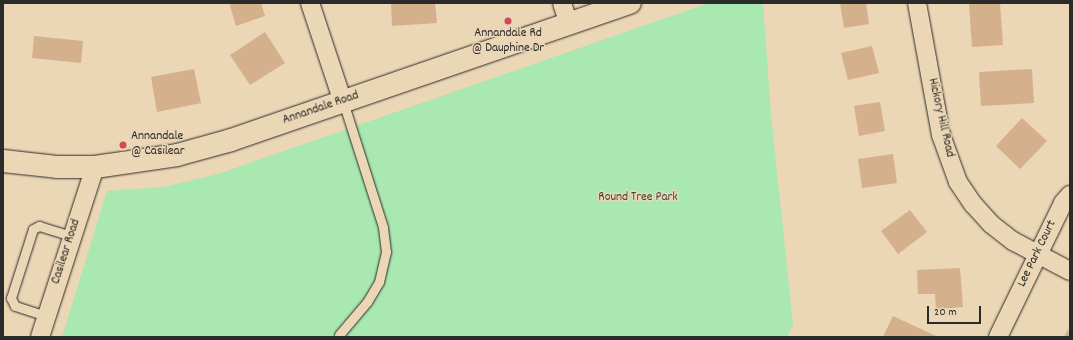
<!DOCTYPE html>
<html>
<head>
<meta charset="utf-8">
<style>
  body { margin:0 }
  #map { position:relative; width:1073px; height:340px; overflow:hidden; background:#ebd6b5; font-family:Dekko,sans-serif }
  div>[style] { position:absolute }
  .green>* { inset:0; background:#a9e8b0 }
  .building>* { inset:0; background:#d4b08c }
  .roads { filter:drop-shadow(0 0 1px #2b2b2b) drop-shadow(0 0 1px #2b2b2b) }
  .lane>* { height:9px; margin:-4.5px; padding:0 4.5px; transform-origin:4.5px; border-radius:4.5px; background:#ebd6b5 }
  .street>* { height:18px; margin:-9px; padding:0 9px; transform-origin:9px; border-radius:9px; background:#ebd6b5 }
  .secondary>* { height:22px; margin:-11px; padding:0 11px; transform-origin:11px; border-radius:11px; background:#ebd6b5 }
  .dots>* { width:11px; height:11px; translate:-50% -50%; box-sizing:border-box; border:2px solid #ebd6b5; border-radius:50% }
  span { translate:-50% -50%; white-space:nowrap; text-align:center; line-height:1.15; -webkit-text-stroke:3px #ebd6b5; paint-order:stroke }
  .poi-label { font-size:13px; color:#2b2b2b }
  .left { translate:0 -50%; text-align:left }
  .street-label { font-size:13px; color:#2b2b2b }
  .park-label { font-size:13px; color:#3e473f }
  .frame { position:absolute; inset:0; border:4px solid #2b2b2b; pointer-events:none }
  .scale { position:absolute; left:927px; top:306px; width:54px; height:18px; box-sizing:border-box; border:2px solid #2b2b2b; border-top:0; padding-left:5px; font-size:12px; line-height:14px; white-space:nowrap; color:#2b2b2b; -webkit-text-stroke:3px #ebd6b5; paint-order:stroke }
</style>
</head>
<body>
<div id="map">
  <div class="green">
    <div style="clip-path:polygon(709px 3px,763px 3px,771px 114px,793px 325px,787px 337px,62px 337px,107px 191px,163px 187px,218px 174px)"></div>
  </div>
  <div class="building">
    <div style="clip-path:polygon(229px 3px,261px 3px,265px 16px,236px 26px)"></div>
    <div style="clip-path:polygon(391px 3px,435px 3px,437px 23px,392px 26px)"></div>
    <div style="clip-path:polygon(840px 3px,866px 3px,869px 24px,844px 28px)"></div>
    <div style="clip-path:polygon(987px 3px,1000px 3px,1003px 45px,972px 47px,969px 4px)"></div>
    <div style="clip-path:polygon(265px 32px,285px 63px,250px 85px,230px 55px)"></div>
    <div style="clip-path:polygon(34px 36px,83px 41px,81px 63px,32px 58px)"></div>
    <div style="clip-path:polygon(872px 46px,879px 73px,848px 80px,841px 53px)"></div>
    <div style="clip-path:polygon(194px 69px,201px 103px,157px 112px,151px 77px)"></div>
    <div style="clip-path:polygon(1032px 69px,1034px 103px,981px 106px,979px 72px)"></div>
    <div style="clip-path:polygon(880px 102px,885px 131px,859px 136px,854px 106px)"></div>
    <div style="clip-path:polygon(1022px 118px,1047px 141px,1020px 169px,996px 146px)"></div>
    <div style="clip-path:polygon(893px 154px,897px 183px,862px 188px,858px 159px)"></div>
    <div style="clip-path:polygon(910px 210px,927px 232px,898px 254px,881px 231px)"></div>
    <div style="clip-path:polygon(960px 268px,963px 307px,936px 309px,935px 294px,918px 294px,917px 270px)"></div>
    <div style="clip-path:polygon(893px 316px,938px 337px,883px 337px)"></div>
    <div style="clip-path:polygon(1068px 329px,1070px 337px,1064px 337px)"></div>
  </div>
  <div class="roads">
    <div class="lane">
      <div style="left:46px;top:316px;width:33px;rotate:-162deg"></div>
      <div style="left:15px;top:306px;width:9px;rotate:-117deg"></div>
      <div style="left:11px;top:298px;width:72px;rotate:-72.3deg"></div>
      <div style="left:33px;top:229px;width:7px;rotate:-27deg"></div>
      <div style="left:39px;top:226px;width:34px;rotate:17deg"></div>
      <div style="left:339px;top:335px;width:43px;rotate:-49.7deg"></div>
      <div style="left:367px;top:302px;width:23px;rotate:-59deg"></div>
      <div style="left:379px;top:282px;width:31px;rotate:-77deg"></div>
      <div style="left:386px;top:252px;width:25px;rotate:-97deg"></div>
      <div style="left:383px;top:227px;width:131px;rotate:-107.7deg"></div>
    </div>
    <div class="street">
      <div style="left:310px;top:3px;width:104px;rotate:71.6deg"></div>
      <div style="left:562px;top:3px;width:22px;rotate:72deg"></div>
      <div style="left:917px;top:3px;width:134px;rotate:79.7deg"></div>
      <div style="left:941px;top:135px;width:50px;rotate:70.1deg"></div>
      <div style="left:958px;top:182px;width:27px;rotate:56deg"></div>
      <div style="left:973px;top:204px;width:27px;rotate:48deg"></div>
      <div style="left:991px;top:224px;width:28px;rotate:38deg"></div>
      <div style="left:1013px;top:241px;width:64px;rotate:27.8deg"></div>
      <div style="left:40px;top:337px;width:179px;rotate:-72.1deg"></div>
      <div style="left:998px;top:337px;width:149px;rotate:-64.1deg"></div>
      <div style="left:1063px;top:203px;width:11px;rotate:-49deg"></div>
    </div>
    <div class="secondary">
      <div style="left:3px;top:161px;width:54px;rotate:6.3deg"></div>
      <div style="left:57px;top:167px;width:38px"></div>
      <div style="left:95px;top:167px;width:83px;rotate:-8.3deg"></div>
      <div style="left:177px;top:155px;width:56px;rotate:-15.5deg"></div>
      <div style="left:231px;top:140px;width:422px;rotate:-19deg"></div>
    </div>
  </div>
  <div class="dots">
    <div style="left:508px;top:21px;background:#d1495b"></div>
    <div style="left:123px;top:145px;background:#d1495b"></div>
  </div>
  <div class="poi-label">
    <span style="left:508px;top:42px">Annandale Rd<br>@ Dauphine Dr</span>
    <span class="left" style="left:131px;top:145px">Annandale<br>@ Casilear</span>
  </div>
  <div class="street-label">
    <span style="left:321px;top:109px;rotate:-19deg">Annandale Road</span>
    <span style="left:940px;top:118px;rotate:77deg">Hickory Hill Road</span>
    <span style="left:67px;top:252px;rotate:-72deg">Casilear Road</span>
    <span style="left:1038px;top:254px;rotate:-64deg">Lee Park Court</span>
  </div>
  <div class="park-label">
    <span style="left:638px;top:198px">Round Tree Park</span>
  </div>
  <div class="frame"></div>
  <div class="scale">20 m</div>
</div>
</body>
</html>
